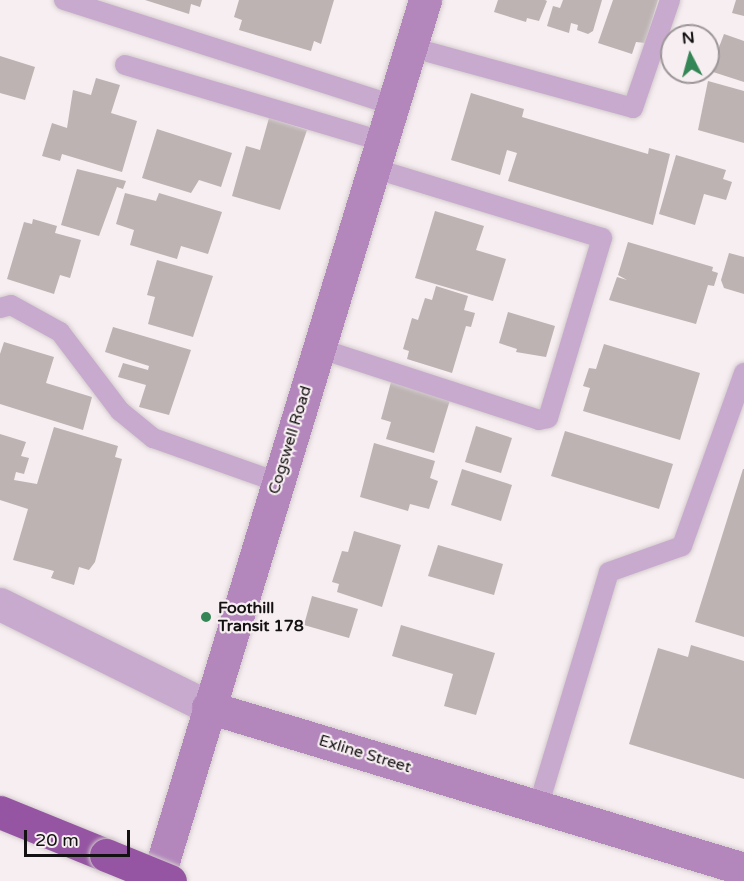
<!DOCTYPE html>
<html>
<head>
<meta charset="utf-8">
<style>
  body { margin:0 }
  #map { position:relative; width:744px; height:881px; overflow:hidden; background:#f7eef1; font-family:"Varela Round",sans-serif }
  div>[style] { position:absolute }
  .building>* { inset:0; background:#bcb3b2 }
  .roads { filter:drop-shadow(0 0 2px #d3cbcd) drop-shadow(0 0 2px #d3cbcd) }
  .lane>* { height:20px; margin:-10px; padding:0 10px; transform-origin:10px; border-radius:10px; background:#c8aace }
  .street>* { height:33px; margin:-16.5px; padding:0 16.5px; transform-origin:16.5px; border-radius:16.5px; background:#c8aace }
  .secondary>* { height:33px; margin:-16.5px; padding:0 16.5px; transform-origin:16.5px; border-radius:16.5px; background:#b387bc }
  .highway>* { height:33px; margin:-16.5px; padding:0 16.5px; transform-origin:16.5px; border-radius:16.5px; background:#9555a2 }
  .bridges { filter:drop-shadow(0 0 2px #d3cbcd) drop-shadow(0 0 2px #d3cbcd) }
  .highway-bridge>* { height:33px; margin:-16.5px; padding:0 16.5px; transform-origin:16.5px; border-radius:16.5px; background:#9555a2 }
  .dots>* { width:16px; height:16px; translate:-50% -50%; box-sizing:border-box; border:3px solid #f7eef1; border-radius:50% }
  span { translate:-50% -50%; white-space:nowrap; text-align:center; line-height:1.15; -webkit-text-stroke:4.5px #f7eef1; paint-order:stroke }
  .street-label { font-size:16px; color:#141112 }
  .poi-label { font-size:16px; color:#141112; font-weight:700 }
  .left { translate:0 -50%; text-align:left }
  .north { position:absolute; left:660px; top:24px; width:60px; height:60px; box-sizing:border-box; background:#f7eef1; border:2px solid #9c9698; border-radius:50%; rotate:354deg; font-size:16px; font-weight:700; line-height:24px; text-align:center; color:#141112 }
  .north::after { content:''; display:block; margin:auto; width:21px; height:27px; background:#358656; clip-path:polygon(50% 0,100% 100%,50% 72%,0 100%) }
  .scale { position:absolute; left:24px; top:830px; width:106px; height:27px; box-sizing:border-box; border:3px solid #141112; border-top:0; padding-left:8px; font-size:18px; line-height:21px; white-space:nowrap; color:#141112; -webkit-text-stroke:4px #f7eef1; paint-order:stroke }
</style>
</head>
<body>
<div id="map">
  <div class="building">
    <div style="clip-path:polygon(145px 0,202px 0,200px 7px,191px 4px,189px 14px)"></div>
    <div style="clip-path:polygon(239px 0,334px 0,321px 44px,314px 41px,311px 51px,239px 30px,242px 20px,234px 17px)"></div>
    <div style="clip-path:polygon(498px 0,545px 0,547px 1px,539px 21px,527px 18px,526px 22px,494px 12px)"></div>
    <div style="clip-path:polygon(563px 0,602px 0,593px 31px,588px 34px,577px 30px,578px 25px,571px 23px,569px 33px,547px 26px,553px 6px,560px 8px)"></div>
    <div style="clip-path:polygon(613px 0,658px 0,645px 43px,636px 42px,632px 54px,598px 43px)"></div>
    <div style="clip-path:polygon(736px 0,744px 0,744px 16px,732px 13px)"></div>
    <div style="clip-path:polygon(724px 34px,744px 41px,744px 82px,710px 71px)"></div>
    <div style="clip-path:polygon(0 56px,35px 67px,25px 100px,0 93px)"></div>
    <div style="clip-path:polygon(96px 78px,120px 85px,111px 113px,137px 121px,122px 172px,62px 154px,60px 161px,42px 156px,52px 123px,67px 128px,73px 90px,91px 95px)"></div>
    <div style="clip-path:polygon(708px 81px,744px 91px,744px 143px,698px 130px)"></div>
    <div style="clip-path:polygon(471px 93px,524px 109px,522px 117px,648px 154px,649px 148px,670px 154px,653px 225px,508px 181px,517px 153px,507px 150px,500px 175px,451px 160px)"></div>
    <div style="clip-path:polygon(269px 118px,307px 130px,280px 210px,232px 196px,246px 146px,260px 150px)"></div>
    <div style="clip-path:polygon(157px 129px,232px 153px,221px 187px,199px 180px,191px 193px,142px 178px)"></div>
    <div style="clip-path:polygon(676px 155px,726px 170px,723px 179px,732px 182px,726px 200px,704px 194px,695px 225px,659px 214px)"></div>
    <div style="clip-path:polygon(77px 169px,126px 181px,123px 189px,117px 187px,99px 236px,61px 225px)"></div>
    <div style="clip-path:polygon(125px 193px,156px 201px,159px 193px,222px 212px,208px 254px,181px 246px,177px 259px,130px 245px,134px 230px,116px 224px)"></div>
    <div style="clip-path:polygon(435px 211px,484px 226px,476px 250px,506px 259px,493px 301px,415px 278px)"></div>
    <div style="clip-path:polygon(33px 219px,57px 226px,55px 233px,81px 240px,70px 278px,60px 275px,54px 294px,7px 279px,24px 222px,32px 224px)"></div>
    <div style="clip-path:polygon(628px 242px,713px 267px,712px 271px,718px 273px,714px 286px,708px 285px,696px 324px,609px 300px,617px 277px,627px 280px,618px 275px)"></div>
    <div style="clip-path:polygon(729px 253px,744px 257px,744px 294px,724px 288px,721px 280px)"></div>
    <div style="clip-path:polygon(157px 260px,213px 276px,193px 337px,148px 324px,155px 297px,147px 295px)"></div>
    <div style="clip-path:polygon(436px 286px,468px 296px,464px 310px,475px 313px,471px 327px,466px 326px,452px 373px,407px 359px,409px 351px,403px 349px,412px 318px,418px 320px,425px 298px,432px 300px)"></div>
    <div style="clip-path:polygon(508px 312px,555px 326px,546px 357px,516px 352px,517px 349px,499px 343px)"></div>
    <div style="clip-path:polygon(113px 327px,191px 350px,169px 415px,139px 407px,146px 385px,118px 377px,123px 363px,148px 370px,149px 366px,105px 352px)"></div>
    <div style="clip-path:polygon(4px 342px,54px 357px,46px 383px,92px 397px,83px 430px,0 404px,0 354px)"></div>
    <div style="clip-path:polygon(604px 344px,700px 373px,680px 440px,583px 411px,590px 388px,583px 386px,589px 368px,596px 369px)"></div>
    <div style="clip-path:polygon(391px 382px,450px 400px,434px 453px,386px 439px,391px 422px,381px 419px)"></div>
    <div style="clip-path:polygon(476px 426px,512px 438px,501px 473px,465px 462px)"></div>
    <div style="clip-path:polygon(54px 427px,118px 446px,115px 457px,122px 459px,95px 562px,89px 570px,79px 567px,74px 585px,51px 578px,54px 571px,13px 560px,28px 509px,0 500px,0 434px,26px 442px,21px 456px,29px 458px,24px 474px,16px 472px,14px 480px,37px 484px)"></div>
    <div style="clip-path:polygon(565px 431px,673px 464px,659px 509px,551px 476px)"></div>
    <div style="clip-path:polygon(374px 443px,435px 461px,430px 478px,438px 481px,429px 509px,410px 504px,408px 511px,360px 497px)"></div>
    <div style="clip-path:polygon(462px 469px,512px 485px,501px 521px,451px 505px)"></div>
    <div style="clip-path:polygon(743px 469px,744px 469px,744px 637px,695px 622px)"></div>
    <div style="clip-path:polygon(354px 531px,401px 545px,382px 607px,337px 592px,339px 584px,332px 582px,342px 551px,348px 552px)"></div>
    <div style="clip-path:polygon(438px 545px,503px 564px,494px 595px,428px 576px)"></div>
    <div style="clip-path:polygon(312px 596px,358px 609px,349px 638px,304px 625px)"></div>
    <div style="clip-path:polygon(401px 625px,495px 653px,476px 715px,444px 706px,453px 674px,392px 656px)"></div>
    <div style="clip-path:polygon(691px 645px,744px 661px,744px 779px,629px 744px,658px 648px,688px 657px)"></div>
  </div>
  <div class="roads">
    <div class="lane">
      <div style="left:64px;top:0;width:345px;rotate:17.7deg"></div>
      <div style="left:410px;top:47px;width:231px;rotate:15.3deg"></div>
      <div style="left:633px;top:108px;width:114px;rotate:-71.1deg"></div>
      <div style="left:125px;top:65px;width:268px;rotate:16.5deg"></div>
      <div style="left:0;top:308px;width:11px;rotate:-15deg"></div>
      <div style="left:11px;top:305px;width:56px;rotate:28.9deg"></div>
      <div style="left:60px;top:332px;width:99px;rotate:52.8deg"></div>
      <div style="left:120px;top:411px;width:43px;rotate:39.3deg"></div>
      <div style="left:153px;top:438px;width:132px;rotate:19.5deg"></div>
      <div style="left:318px;top:348px;width:232px;rotate:18deg"></div>
      <div style="left:539px;top:420px;width:9px;rotate:-13deg"></div>
      <div style="left:548px;top:418px;width:188px;rotate:-73.3deg"></div>
      <div style="left:602px;top:238px;width:239px;rotate:-163deg"></div>
      <div style="left:538px;top:807px;width:245px;rotate:-73.2deg"></div>
      <div style="left:609px;top:572px;width:77px;rotate:-19.6deg"></div>
      <div style="left:682px;top:546px;width:184px;rotate:-70.3deg"></div>
    </div>
    <div class="street">
      <div style="left:0;top:604px;width:232px;rotate:26.3deg"></div>
    </div>
    <div class="secondary">
      <div style="left:208px;top:707px;width:560px;rotate:16.82deg"></div>
      <div style="left:157px;top:881px;width:921px;rotate:-73.08deg"></div>
    </div>
    <div class="highway">
      <div style="left:0;top:812px;width:114px;rotate:22.1deg"></div>
    </div>
  </div>
  <div class="bridges">
    <div class="highway-bridge">
      <div style="left:106px;top:855px;width:69px;rotate:22.1deg"></div>
    </div>
  </div>
  <div class="dots">
    <div style="left:206px;top:617px;background:#358656"></div>
  </div>
  <div class="street-label">
    <span style="left:290px;top:440px;rotate:-73deg">Cogswell Road</span>
    <span style="left:365px;top:754px;rotate:17deg">Exline Street</span>
  </div>
  <div class="poi-label">
    <span class="left" style="left:218px;top:617px">Foothill<br>Transit 178</span>
  </div>
  <div class="north">N</div>
  <div class="scale">20 m</div>
</div>
</body>
</html>
